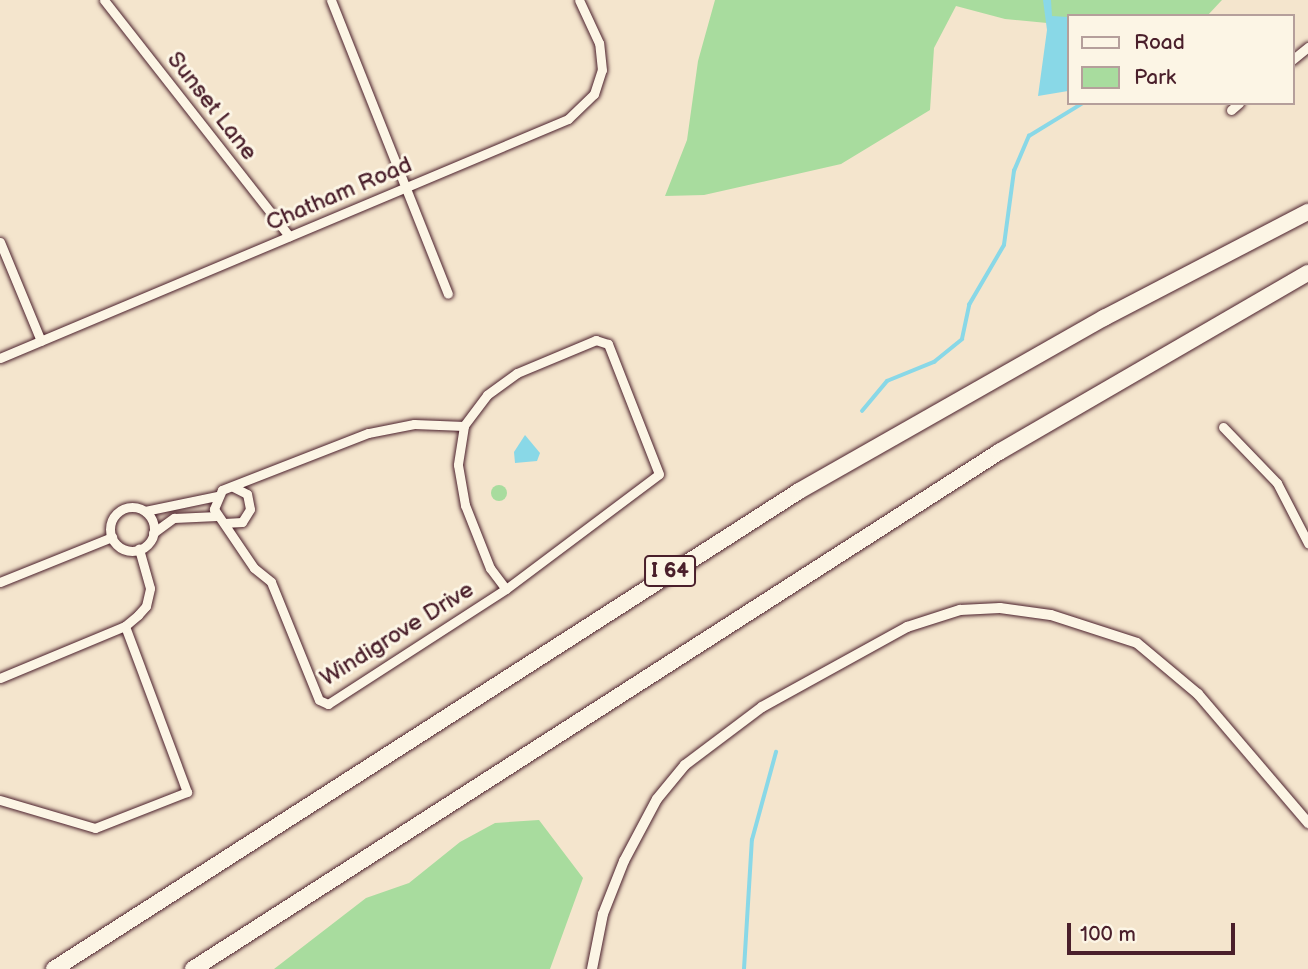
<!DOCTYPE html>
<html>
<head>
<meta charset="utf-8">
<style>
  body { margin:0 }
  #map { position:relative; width:1308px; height:969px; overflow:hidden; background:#f4e5cd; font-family:"Balsamiq Sans",sans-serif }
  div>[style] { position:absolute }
  .green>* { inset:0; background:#a8dc9e }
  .round { border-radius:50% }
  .water>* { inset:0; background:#89d8e7 }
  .stream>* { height:3.5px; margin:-1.75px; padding:0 1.75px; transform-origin:1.75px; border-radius:1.75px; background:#89d8e7 }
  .roads { filter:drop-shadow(0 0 2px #4a1f2b) drop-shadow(0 0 2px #4a1f2b) }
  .minor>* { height:9px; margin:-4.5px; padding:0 4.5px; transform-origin:4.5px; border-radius:4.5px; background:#fcf5e5 }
  .minor>.ring { margin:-4.5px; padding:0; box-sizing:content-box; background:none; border:9px solid #fcf5e5; border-radius:50% }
  .tertiary>* { height:10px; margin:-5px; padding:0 5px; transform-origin:5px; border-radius:5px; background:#fcf5e5 }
  .motorway>* { height:16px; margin:-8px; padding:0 8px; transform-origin:8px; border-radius:8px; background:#fcf5e5 }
  span { translate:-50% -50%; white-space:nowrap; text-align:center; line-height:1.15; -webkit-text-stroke:6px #fcf5e5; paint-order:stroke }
  .shield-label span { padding:2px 5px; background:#fcf5e5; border:2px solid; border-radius:5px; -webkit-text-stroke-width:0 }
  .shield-label { font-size:21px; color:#4a1f2b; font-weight:700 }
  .street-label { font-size:23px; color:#4a1f2b }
  .legend { position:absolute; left:1067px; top:14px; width:228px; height:91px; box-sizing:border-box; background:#fcf5e5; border:2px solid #b59f9b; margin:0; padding:9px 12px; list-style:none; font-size:21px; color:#4a1f2b }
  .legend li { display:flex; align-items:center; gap:14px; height:35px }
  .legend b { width:35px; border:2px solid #b59f9b }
  .scale { position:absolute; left:1067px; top:923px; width:168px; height:32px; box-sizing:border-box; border:4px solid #4a1f2b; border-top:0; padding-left:9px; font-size:21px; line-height:24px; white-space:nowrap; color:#4a1f2b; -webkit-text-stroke:5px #fcf5e5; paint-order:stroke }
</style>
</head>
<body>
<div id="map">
  <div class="green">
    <div style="clip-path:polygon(715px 0,1222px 0,1207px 16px,1068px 16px,1068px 25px,1005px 19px,956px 6px,934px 48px,930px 110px,841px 164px,704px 195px,665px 196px,687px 140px,698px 61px)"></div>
    <div class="round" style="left:491px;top:485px;width:16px;height:16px"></div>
    <div style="clip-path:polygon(539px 820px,583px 878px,550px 969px,274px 969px,366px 898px,409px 883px,460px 842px,495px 823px)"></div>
  </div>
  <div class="water">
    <div style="clip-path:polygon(1043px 0,1051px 0,1052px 16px,1068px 17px,1068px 91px,1038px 96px,1047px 30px)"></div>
    <div style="clip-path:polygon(525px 435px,540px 453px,537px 461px,515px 463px,514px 452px)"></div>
  </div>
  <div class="stream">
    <div style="left:862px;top:411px;width:39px;rotate:-50deg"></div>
    <div style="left:887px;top:381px;width:51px;rotate:-22deg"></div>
    <div style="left:934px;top:362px;width:36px;rotate:-39deg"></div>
    <div style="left:962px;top:339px;width:35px;rotate:-78deg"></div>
    <div style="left:969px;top:305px;width:69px;rotate:-59.7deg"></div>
    <div style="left:1004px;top:245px;width:75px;rotate:-82.3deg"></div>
    <div style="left:1014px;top:171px;width:38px;rotate:-67deg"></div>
    <div style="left:1029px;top:136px;width:63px;rotate:-31.4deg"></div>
    <div style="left:744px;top:969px;width:129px;rotate:-86.5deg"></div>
    <div style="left:752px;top:840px;width:91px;rotate:-74.7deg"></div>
  </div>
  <div class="roads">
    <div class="minor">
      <div style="left:104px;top:0;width:300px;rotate:51.9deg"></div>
      <div style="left:331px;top:0;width:316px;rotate:68.3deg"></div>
      <div style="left:1292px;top:60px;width:21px;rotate:-39deg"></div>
      <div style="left:1231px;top:110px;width:11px;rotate:-41deg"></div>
      <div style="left:0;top:242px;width:107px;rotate:67.5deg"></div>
      <div style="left:0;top:358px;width:616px;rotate:-22.82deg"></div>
      <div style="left:568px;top:119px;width:36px;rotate:-44deg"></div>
      <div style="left:594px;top:94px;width:25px;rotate:-72deg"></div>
      <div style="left:602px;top:70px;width:27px;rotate:-96deg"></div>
      <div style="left:599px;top:43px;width:47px;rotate:-114.9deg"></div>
      <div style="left:464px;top:426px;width:39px;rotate:99deg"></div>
      <div style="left:458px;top:465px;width:41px;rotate:80.1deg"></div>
      <div style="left:465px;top:505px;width:68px;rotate:68.4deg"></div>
      <div style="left:490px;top:568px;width:26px;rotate:53deg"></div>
      <div style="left:506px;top:589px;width:191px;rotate:-36.9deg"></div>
      <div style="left:659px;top:474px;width:140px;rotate:-111.4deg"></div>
      <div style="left:608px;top:344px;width:13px;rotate:-162deg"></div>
      <div style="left:596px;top:340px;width:86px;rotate:157.3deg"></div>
      <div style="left:517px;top:373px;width:37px;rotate:144deg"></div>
      <div style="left:487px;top:395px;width:39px;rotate:127deg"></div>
      <div style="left:464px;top:426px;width:50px;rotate:-177.7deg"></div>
      <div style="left:414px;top:424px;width:47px;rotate:168.9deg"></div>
      <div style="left:368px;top:433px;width:157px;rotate:158.7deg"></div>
      <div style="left:222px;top:490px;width:21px;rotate:113deg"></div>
      <div style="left:214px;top:509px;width:71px;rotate:55.9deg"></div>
      <div style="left:254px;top:568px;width:22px;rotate:39deg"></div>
      <div style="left:271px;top:582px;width:127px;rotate:67.9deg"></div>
      <div style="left:319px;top:700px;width:10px;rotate:24deg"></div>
      <div style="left:328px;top:704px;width:212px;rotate:-32.9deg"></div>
      <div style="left:1223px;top:427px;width:78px;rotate:46deg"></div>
      <div style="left:1277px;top:483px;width:68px;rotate:62.7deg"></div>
      <div class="ring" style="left:110px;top:507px;width:35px;height:35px"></div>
      <div style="left:145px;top:511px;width:74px;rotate:-11.8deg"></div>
      <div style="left:224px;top:523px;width:18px;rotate:-3deg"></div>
      <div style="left:242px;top:522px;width:15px;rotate:-58deg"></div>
      <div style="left:250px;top:509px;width:15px;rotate:-101deg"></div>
      <div style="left:247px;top:494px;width:16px;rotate:-153deg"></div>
      <div style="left:153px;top:533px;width:26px;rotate:-36deg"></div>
      <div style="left:174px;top:518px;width:43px;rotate:-2.7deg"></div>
      <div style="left:0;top:582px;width:121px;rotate:-21.9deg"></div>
      <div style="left:0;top:678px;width:135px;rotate:-22.6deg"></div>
      <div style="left:125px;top:626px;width:17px;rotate:-40deg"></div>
      <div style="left:138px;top:615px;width:12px;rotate:-48deg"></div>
      <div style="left:146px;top:606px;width:18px;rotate:-77deg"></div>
      <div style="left:150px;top:588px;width:41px;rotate:-105.8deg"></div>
      <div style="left:0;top:800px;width:99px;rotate:16.4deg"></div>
      <div style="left:95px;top:828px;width:99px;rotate:-21.4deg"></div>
      <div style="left:187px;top:792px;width:177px;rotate:-110.5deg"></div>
    </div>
    <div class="tertiary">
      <div style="left:592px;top:969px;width:56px;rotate:-78.7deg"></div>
      <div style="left:603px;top:914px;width:57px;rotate:-68.4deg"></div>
      <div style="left:624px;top:861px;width:70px;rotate:-62deg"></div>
      <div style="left:657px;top:799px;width:44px;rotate:-50.5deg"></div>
      <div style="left:685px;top:765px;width:96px;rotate:-37deg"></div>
      <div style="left:762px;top:707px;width:166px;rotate:-28.9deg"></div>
      <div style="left:907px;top:627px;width:56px;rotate:-17.8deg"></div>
      <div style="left:960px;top:610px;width:40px;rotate:-2.9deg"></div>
      <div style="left:1000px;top:608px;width:51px;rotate:7.8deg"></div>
      <div style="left:1051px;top:615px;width:90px;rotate:18deg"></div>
      <div style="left:1137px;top:643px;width:80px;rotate:39.9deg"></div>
      <div style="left:1198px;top:694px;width:170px;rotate:49.5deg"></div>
    </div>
    <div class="motorway">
      <div style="left:54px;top:969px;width:885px;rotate:-32.68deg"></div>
      <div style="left:799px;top:491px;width:351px;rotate:-29.6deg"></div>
      <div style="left:1104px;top:318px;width:230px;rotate:-27.5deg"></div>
      <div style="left:193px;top:969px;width:958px;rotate:-32.68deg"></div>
      <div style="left:999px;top:452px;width:357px;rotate:-30.1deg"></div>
    </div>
  </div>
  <div class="shield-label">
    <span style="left:670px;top:571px">I 64</span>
  </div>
  <div class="street-label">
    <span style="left:212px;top:106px;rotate:52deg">Sunset Lane</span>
    <span style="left:339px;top:194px;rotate:-23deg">Chatham Road</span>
    <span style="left:397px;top:634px;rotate:-32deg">Windigrove Drive</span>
  </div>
  <ul class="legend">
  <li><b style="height:9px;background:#fcf5e5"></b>Road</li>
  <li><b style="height:19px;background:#a8dc9e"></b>Park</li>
  </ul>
  <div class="scale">100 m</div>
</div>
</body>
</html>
